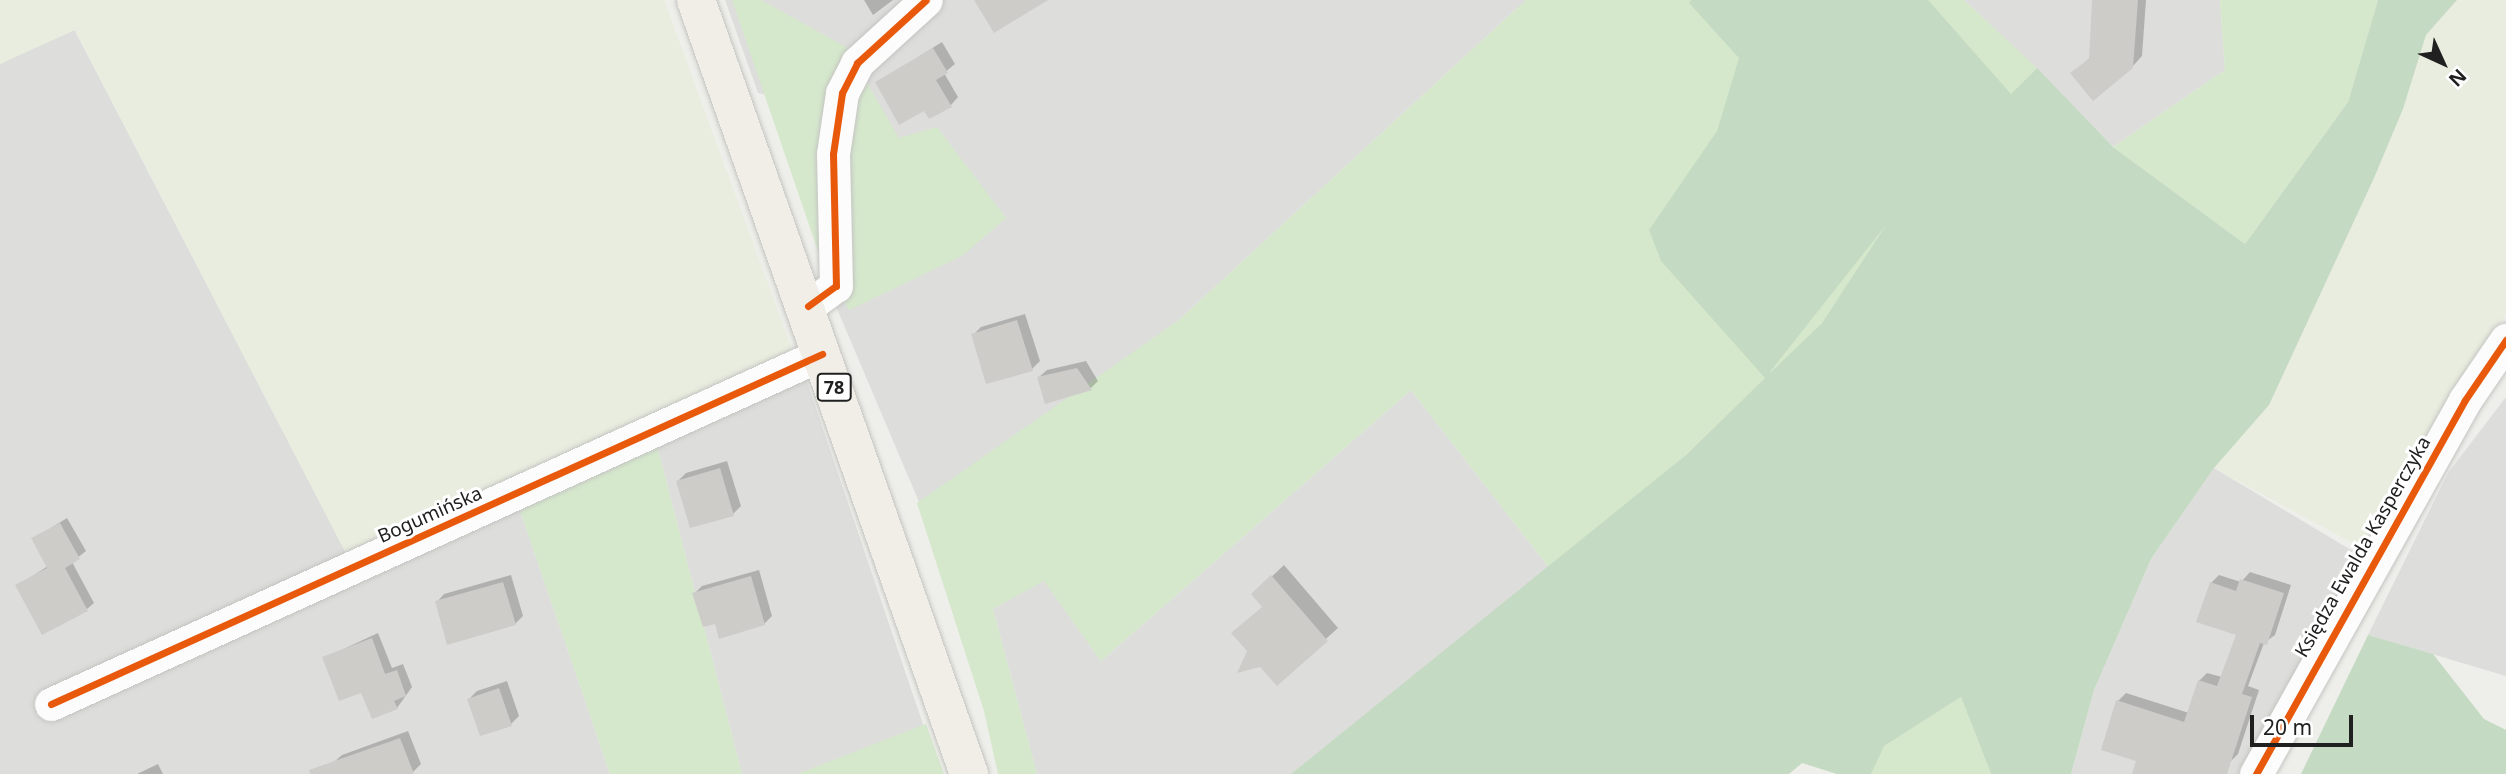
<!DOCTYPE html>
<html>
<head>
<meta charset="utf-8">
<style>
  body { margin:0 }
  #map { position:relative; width:2506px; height:774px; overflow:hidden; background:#eeeeea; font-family:"Noto Sans",sans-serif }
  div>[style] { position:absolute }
  .residential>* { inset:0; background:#dddddb }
  .farmland>* { inset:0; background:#e9eddf }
  .grass>* { inset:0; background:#d5e8cc }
  .forest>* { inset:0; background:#c5dac2 }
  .shadow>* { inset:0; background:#0003 }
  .building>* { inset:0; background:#cdccc9 }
  .roads { filter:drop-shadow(0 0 2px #c4c4c2) drop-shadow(0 0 2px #c4c4c2) }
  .minor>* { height:33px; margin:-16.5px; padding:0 16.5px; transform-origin:16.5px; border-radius:16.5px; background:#fcfcfc }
  .primary>* { height:38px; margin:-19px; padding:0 19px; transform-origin:19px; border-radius:19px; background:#f1eee7 }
  .cycleway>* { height:7px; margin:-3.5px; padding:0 3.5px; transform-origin:3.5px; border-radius:3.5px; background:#e8590c }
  span { translate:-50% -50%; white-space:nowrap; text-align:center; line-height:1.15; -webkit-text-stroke:6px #fff; paint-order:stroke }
  .shield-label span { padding:2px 5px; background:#fff; border:2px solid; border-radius:5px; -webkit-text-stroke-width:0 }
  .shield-label { font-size:18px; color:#202020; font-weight:700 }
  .street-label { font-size:19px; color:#202020 }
  .north { position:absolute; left:2408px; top:28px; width:70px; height:70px; -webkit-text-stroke:5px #fff; paint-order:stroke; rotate:135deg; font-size:19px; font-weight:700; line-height:28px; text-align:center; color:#202020 }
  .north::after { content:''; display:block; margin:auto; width:24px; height:32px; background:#202020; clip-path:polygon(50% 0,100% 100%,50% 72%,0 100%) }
  .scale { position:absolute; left:2250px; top:715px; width:103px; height:32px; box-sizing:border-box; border:4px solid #202020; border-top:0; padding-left:9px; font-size:21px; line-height:24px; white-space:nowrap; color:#202020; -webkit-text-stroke:5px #fff; paint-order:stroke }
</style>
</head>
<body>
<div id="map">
  <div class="residential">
    <div style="clip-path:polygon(725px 0,1526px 0,1179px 320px,922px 509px,835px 304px,786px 99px,758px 93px)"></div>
    <div style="clip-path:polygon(1964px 0,2220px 0,2225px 70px,2113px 147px)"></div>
    <div style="clip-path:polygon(74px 29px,353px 566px,514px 493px,610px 774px,0 774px,0 64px)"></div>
    <div style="clip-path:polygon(803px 370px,925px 730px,802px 774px,742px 774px,653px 430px)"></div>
    <div style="clip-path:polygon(1411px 390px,1550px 569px,1291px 774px,1037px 774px,993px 609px,1044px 580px,1101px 661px)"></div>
    <div style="clip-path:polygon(2506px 397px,2506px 676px,2368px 635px,2448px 473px)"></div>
    <div style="clip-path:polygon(2214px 468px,2361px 556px,2243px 774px,2071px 774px,2094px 690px,2151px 559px)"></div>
  </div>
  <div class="farmland">
    <div style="clip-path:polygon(0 0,664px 0,795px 358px,353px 567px,75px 30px,0 64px)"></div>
    <div style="clip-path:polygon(2457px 0,2506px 0,2506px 314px,2440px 415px,2362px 548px,2214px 468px,2269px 405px,2374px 178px,2403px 109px,2426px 35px)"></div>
  </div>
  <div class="grass">
    <div style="clip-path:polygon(732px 0,761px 0,846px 47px,899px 138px,937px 127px,1006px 218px,962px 256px,849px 310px,819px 254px)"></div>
    <div style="clip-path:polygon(1526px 0,1964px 0,2037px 68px,1894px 214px,1822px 323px,1686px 455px,1550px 569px,1411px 390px,1101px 661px,1044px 581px,993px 609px,1037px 774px,998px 774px,984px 711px,917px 503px,1179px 320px)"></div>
    <div style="clip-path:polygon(2220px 0,2378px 0,2348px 102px,2245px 244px,2113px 147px,2225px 70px)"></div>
    <div style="clip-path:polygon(653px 430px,742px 774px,610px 774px,514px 493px)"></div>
    <div style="clip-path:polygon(1961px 697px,1991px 774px,1871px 774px,1883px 746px)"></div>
    <div style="clip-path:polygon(926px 724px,944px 774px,797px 774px)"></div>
  </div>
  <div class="forest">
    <div style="clip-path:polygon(evenodd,1691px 0,1928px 0,2011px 94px,2037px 68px,2113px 147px,2245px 244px,2348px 102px,2378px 0,2457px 0,2426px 35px,2403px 109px,2374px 178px,2269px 405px,2214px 468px,2151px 559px,2094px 690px,2071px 774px,1991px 774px,1961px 697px,1884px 746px,1871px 774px,1837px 774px,1802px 763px,1789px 774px,1291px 774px,1686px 455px,1765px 378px,1661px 261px,1649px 230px,1717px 131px,1739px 58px,1689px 3px,1691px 0,1886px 225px,1822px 323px,1770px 373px,1770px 372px,1886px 225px)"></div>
    <div style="clip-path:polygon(2368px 635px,2433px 654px,2484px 719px,2506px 730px,2506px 774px,2301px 774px)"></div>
  </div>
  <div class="shadow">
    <div style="clip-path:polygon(864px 0,893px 0,873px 15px)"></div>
    <div style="clip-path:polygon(2094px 0,2146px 0,2142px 56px,2132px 67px,2072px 73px,2091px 57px)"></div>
    <div style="clip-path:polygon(942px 42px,955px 64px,944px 73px,958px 97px,951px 105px,925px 108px,877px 83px)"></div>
    <div style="clip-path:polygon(1025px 314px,1040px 361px,1032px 369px,973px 335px,981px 327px)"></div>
    <div style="clip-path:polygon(1086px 361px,1098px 381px,1091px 388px,1039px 377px,1047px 370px)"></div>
    <div style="clip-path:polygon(727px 461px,741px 506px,733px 514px,678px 481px,686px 473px)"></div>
    <div style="clip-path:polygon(67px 518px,86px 551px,72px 562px,94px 603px,87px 609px,17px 586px,48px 566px,33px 539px)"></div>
    <div style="clip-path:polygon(1284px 565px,1338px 628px,1277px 683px,1264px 606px,1265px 583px)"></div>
    <div style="clip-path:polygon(759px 570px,772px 616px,764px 624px,716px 622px,694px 594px,702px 586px)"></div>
    <div style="clip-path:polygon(2250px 572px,2291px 585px,2275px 635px,2264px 643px,2248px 686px,2259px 690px,2238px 754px,2230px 762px,2180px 774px,2134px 774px,2138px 759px,2118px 701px,2126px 693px,2189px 713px,2199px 681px,2207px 673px,2222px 677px,2238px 634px,2211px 583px,2219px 575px,2241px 582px)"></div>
    <div style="clip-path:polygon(511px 575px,523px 616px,515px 624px,437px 602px,444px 594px)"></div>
    <div style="clip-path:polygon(378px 633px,392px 668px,403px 664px,412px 687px,397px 708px,362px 690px,324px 658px)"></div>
    <div style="clip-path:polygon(507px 681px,519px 716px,511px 724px,481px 734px,469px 699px,477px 691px)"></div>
    <div style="clip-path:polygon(408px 731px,421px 764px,413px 772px,338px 774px,334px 762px,342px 755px)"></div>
    <div style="clip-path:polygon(158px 764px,163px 774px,137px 774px)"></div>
  </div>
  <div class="building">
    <div style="clip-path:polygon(974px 0,1048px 0,994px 33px)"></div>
    <div style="clip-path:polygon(2092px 0,2138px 0,2133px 68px,2093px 101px,2070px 73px,2089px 59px)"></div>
    <div style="clip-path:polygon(933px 48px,948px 73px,936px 80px,952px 107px,929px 119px,924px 111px,899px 125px,875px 82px)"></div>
    <div style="clip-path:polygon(1017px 320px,1033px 371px,986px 384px,971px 334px)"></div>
    <div style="clip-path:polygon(1077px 368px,1092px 390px,1045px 404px,1037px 377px)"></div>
    <div style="clip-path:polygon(720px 468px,734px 516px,690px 528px,676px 481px)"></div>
    <div style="clip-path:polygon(60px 523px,80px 559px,65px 568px,88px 611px,42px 635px,15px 585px,47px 568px,31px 538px)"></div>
    <div style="clip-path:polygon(1271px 575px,1328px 641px,1277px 686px,1260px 667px,1237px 673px,1247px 651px,1231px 633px,1262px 607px,1251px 594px)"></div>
    <div style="clip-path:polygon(751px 576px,765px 625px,719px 639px,715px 624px,703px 627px,692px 593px)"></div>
    <div style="clip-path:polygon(2240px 579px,2284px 593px,2267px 645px,2260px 643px,2242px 694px,2252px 697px,2227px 774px,2132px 774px,2136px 761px,2101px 750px,2116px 700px,2184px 722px,2198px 680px,2217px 686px,2236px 635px,2196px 622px,2210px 582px,2236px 591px)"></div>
    <div style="clip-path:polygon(503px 582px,516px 625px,447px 645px,435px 601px)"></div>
    <div style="clip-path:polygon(372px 638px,385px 674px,397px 670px,406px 696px,394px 701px,398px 709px,372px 719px,361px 693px,339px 701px,322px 657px)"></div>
    <div style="clip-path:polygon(499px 688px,512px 726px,480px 736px,467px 699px)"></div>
    <div style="clip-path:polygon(400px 738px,414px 774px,310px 774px,309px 770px)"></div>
  </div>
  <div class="roads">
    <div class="minor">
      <div style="left:808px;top:306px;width:34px;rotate:-36deg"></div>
      <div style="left:836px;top:286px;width:132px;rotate:-91.3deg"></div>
      <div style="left:833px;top:154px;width:62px;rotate:-81.6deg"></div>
      <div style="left:842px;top:93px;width:34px;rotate:-63deg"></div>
      <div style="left:857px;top:63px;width:93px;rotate:-42.4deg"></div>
      <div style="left:51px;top:704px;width:847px;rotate:-24.42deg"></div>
      <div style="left:2256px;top:774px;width:428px;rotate:-60.8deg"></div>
      <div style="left:2465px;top:400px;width:73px;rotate:-55.7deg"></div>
    </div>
    <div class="primary">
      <div style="left:696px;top:0;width:821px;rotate:70.57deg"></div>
    </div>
  </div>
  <div class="cycleway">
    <div style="left:808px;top:306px;width:34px;rotate:-36deg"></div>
    <div style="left:836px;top:286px;width:132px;rotate:-91.3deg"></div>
    <div style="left:833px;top:154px;width:62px;rotate:-81.6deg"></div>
    <div style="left:842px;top:93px;width:34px;rotate:-63deg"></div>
    <div style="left:857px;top:63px;width:93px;rotate:-42.4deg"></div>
    <div style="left:51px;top:704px;width:847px;rotate:-24.42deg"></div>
    <div style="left:2256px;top:774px;width:428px;rotate:-60.8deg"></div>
    <div style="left:2465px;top:400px;width:73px;rotate:-55.7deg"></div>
  </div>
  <div class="shield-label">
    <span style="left:834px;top:387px">78</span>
  </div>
  <div class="street-label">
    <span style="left:430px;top:515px;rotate:-24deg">Bogumińska</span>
    <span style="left:2363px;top:547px;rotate:-60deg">Księdza Ewalda Kasperczyka</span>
  </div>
  <div class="north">N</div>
  <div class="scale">20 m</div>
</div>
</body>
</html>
